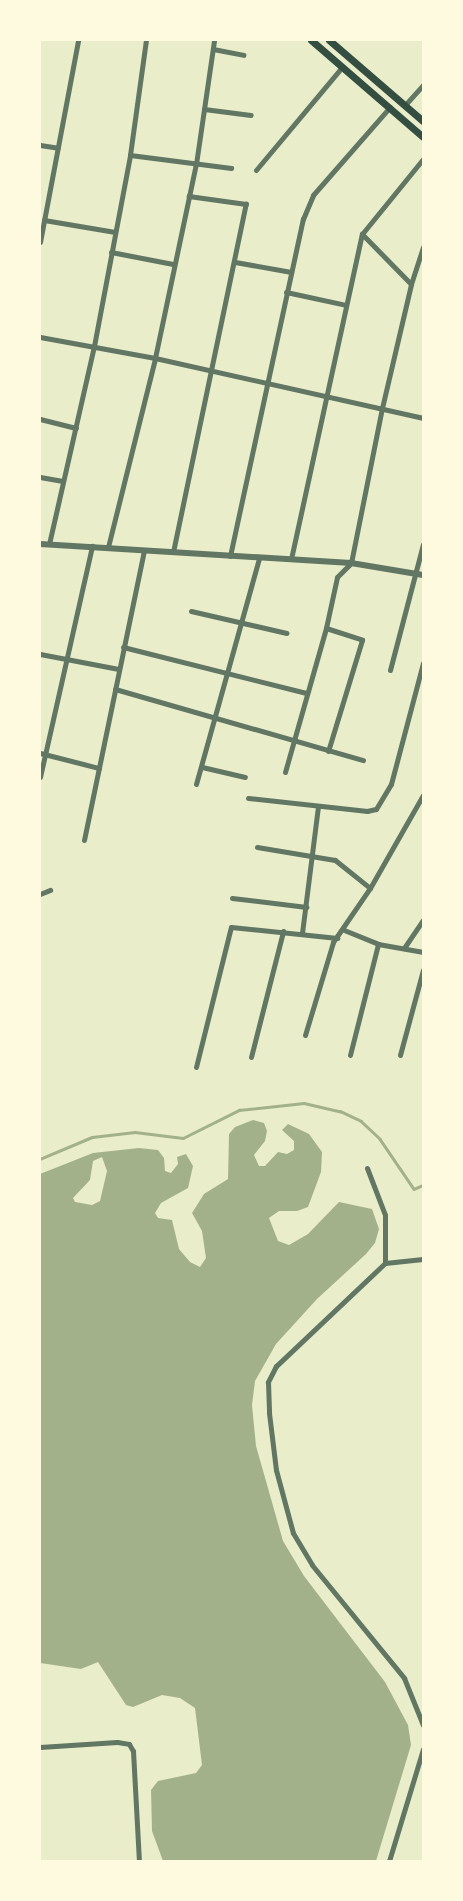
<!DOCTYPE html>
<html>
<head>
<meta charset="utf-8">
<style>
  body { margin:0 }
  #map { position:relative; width:463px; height:1901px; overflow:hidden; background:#e9edc9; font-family:Manrope,sans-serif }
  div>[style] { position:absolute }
  .water>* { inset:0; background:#a3b18a }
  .stream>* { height:2.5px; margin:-1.25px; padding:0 1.25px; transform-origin:1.25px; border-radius:1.25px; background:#a3b18a }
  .minor>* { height:5px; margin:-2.5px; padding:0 2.5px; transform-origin:2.5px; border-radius:2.5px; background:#617663 }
  .tertiary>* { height:6px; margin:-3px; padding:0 3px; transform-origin:3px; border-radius:3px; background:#617663 }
  .secondary>* { height:7px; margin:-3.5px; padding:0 3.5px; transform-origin:3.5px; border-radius:3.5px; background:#344e41 }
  span { translate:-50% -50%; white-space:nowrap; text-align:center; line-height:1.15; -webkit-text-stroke:5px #fefae0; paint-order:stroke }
  .frame { position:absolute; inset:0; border:41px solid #fefae0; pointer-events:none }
</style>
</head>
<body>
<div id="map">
  <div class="water">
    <div style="clip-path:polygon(evenodd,253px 1120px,264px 1123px,267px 1131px,265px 1141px,254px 1155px,259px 1166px,265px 1166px,278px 1152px,287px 1154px,294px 1150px,294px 1141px,282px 1130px,288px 1124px,309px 1134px,322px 1152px,321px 1172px,308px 1207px,297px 1211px,279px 1211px,269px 1218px,278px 1241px,289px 1245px,308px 1234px,339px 1202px,372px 1209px,379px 1229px,375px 1243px,366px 1254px,317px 1299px,276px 1344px,255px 1381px,252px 1405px,256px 1446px,283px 1541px,304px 1576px,385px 1682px,408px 1725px,411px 1745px,376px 1861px,163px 1861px,152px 1831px,151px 1790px,158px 1781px,196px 1773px,202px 1765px,195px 1708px,180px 1698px,162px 1695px,133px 1707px,126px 1705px,98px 1662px,81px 1669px,40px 1663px,40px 1174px,93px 1153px,139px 1148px,158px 1150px,164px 1158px,165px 1171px,171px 1173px,178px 1164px,177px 1157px,186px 1154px,193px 1166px,188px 1188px,161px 1203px,155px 1213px,158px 1218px,172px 1220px,179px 1249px,190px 1262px,200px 1267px,206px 1258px,202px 1231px,192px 1213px,204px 1194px,228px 1179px,229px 1134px,235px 1127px,253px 1120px,102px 1157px,107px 1171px,100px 1201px,92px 1205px,75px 1202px,73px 1198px,90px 1180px,93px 1161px,102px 1157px)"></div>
  </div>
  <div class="stream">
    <div style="left:40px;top:1159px;width:56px;rotate:-22.9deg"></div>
    <div style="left:92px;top:1137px;width:43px;rotate:-6.6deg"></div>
    <div style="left:135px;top:1132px;width:48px;rotate:7.1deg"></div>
    <div style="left:183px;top:1138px;width:63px;rotate:-26.6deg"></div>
    <div style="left:239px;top:1110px;width:65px;rotate:-6.1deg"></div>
    <div style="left:304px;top:1103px;width:37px;rotate:13deg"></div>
    <div style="left:340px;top:1111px;width:23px;rotate:25deg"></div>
    <div style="left:361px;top:1121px;width:26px;rotate:43deg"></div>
    <div style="left:380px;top:1139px;width:60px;rotate:55.8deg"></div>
    <div style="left:414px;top:1189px;width:10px;rotate:-24deg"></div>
  </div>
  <div class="minor">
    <div style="left:213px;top:49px;width:31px;rotate:11deg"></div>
    <div style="left:405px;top:105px;width:27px;rotate:-48deg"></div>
    <div style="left:204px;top:109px;width:47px;rotate:7.3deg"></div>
    <div style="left:40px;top:145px;width:18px;rotate:9deg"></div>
    <div style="left:130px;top:155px;width:102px;rotate:7.3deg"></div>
    <div style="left:256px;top:170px;width:134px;rotate:-50.1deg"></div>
    <div style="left:44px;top:220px;width:72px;rotate:9.6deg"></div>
    <div style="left:362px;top:234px;width:70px;rotate:45.6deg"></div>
    <div style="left:40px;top:242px;width:206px;rotate:-79.3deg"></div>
    <div style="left:111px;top:252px;width:63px;rotate:11deg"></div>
    <div style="left:235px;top:262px;width:57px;rotate:10.1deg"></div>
    <div style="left:286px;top:292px;width:61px;rotate:12.2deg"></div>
    <div style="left:40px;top:337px;width:117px;rotate:10.3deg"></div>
    <div style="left:155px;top:358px;width:275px;rotate:12.6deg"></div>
    <div style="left:40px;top:419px;width:37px;rotate:14deg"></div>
    <div style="left:40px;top:477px;width:23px;rotate:10deg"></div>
    <div style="left:49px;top:544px;width:203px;rotate:-77.2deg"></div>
    <div style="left:94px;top:346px;width:194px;rotate:-79.3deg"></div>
    <div style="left:130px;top:155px;width:116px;rotate:-82.1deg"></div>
    <div style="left:108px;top:547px;width:195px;rotate:-76deg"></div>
    <div style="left:155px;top:358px;width:198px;rotate:-78.1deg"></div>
    <div style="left:196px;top:164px;width:125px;rotate:-81.7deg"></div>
    <div style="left:173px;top:552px;width:356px;rotate:-78.2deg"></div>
    <div style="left:246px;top:204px;width:58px;rotate:-172deg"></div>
    <div style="left:230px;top:556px;width:345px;rotate:-77.8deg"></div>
    <div style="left:303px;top:219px;width:26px;rotate:-67deg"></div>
    <div style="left:313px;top:195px;width:117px;rotate:-48.8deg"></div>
    <div style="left:291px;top:559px;width:333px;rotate:-77.7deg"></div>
    <div style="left:362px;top:234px;width:97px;rotate:-50.9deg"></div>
    <div style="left:191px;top:611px;width:98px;rotate:13deg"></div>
    <div style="left:326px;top:628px;width:38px;rotate:18deg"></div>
    <div style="left:362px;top:640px;width:116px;rotate:107deg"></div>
    <div style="left:123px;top:647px;width:189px;rotate:14.1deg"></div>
    <div style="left:40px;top:654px;width:80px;rotate:10.8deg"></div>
    <div style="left:390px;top:670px;width:130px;rotate:-75.3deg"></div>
    <div style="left:115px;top:689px;width:258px;rotate:16deg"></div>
    <div style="left:40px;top:753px;width:61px;rotate:14.3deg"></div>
    <div style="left:202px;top:767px;width:44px;rotate:13.1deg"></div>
    <div style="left:285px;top:772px;width:150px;rotate:-74.1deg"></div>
    <div style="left:326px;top:628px;width:52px;rotate:-77.8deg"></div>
    <div style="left:337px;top:577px;width:20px;rotate:-45deg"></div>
    <div style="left:351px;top:563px;width:158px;rotate:-78.7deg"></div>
    <div style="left:382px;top:408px;width:127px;rotate:-76.8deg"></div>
    <div style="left:411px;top:284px;width:39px;rotate:-72deg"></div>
    <div style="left:40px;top:777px;width:237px;rotate:-77.3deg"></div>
    <div style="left:196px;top:784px;width:235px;rotate:-74.4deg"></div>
    <div style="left:248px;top:798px;width:120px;rotate:6.2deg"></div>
    <div style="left:367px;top:811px;width:9px;rotate:-13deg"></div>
    <div style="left:376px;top:809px;width:29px;rotate:-59deg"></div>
    <div style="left:391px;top:784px;width:125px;rotate:-75.2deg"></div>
    <div style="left:84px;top:840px;width:296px;rotate:-78.3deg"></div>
    <div style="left:257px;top:847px;width:79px;rotate:9.5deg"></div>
    <div style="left:335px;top:860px;width:45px;rotate:38.7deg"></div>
    <div style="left:40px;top:894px;width:11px;rotate:-22deg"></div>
    <div style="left:232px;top:898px;width:75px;rotate:6.9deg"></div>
    <div style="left:344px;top:930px;width:37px;rotate:22deg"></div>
    <div style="left:378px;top:944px;width:46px;rotate:10.1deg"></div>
    <div style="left:302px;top:933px;width:127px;rotate:-82.8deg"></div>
    <div style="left:404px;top:948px;width:34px;rotate:-56deg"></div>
    <div style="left:305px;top:1035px;width:97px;rotate:-73.2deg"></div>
    <div style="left:333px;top:942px;width:65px;rotate:-55.6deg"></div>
    <div style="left:370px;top:888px;width:107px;rotate:-60.3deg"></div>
    <div style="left:350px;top:1055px;width:114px;rotate:-75.8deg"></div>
    <div style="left:400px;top:1055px;width:88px;rotate:-74.9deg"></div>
    <div style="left:251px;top:1057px;width:130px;rotate:-75.7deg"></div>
    <div style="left:196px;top:1067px;width:144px;rotate:-76deg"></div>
    <div style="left:231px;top:927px;width:107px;rotate:5.9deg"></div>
    <div style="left:367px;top:1168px;width:50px;rotate:69deg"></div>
    <div style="left:385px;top:1215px;width:48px;rotate:90deg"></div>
    <div style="left:385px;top:1263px;width:150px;rotate:136.6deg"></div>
    <div style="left:276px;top:1366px;width:18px;rotate:117deg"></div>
    <div style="left:268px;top:1382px;width:31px;rotate:88deg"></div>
    <div style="left:269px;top:1413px;width:57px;rotate:83deg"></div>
    <div style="left:276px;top:1470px;width:65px;rotate:74.9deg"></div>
    <div style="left:293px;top:1533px;width:37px;rotate:59deg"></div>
    <div style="left:312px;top:1565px;width:146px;rotate:50.8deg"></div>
    <div style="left:404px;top:1678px;width:51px;rotate:68deg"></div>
    <div style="left:385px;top:1263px;width:38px;rotate:-6deg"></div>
    <div style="left:40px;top:1747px;width:77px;rotate:-3.7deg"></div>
    <div style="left:117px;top:1742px;width:12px;rotate:9deg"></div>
    <div style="left:129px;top:1744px;width:8px;rotate:60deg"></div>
    <div style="left:133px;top:1751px;width:110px;rotate:86.9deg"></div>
    <div style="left:389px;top:1861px;width:117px;rotate:-73.1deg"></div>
  </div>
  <div class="tertiary">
    <div style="left:40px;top:544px;width:312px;rotate:3.5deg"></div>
    <div style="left:351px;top:563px;width:73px;rotate:9.5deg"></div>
  </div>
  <div class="secondary">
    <div style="left:311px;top:40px;width:148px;rotate:40.9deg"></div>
    <div style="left:329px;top:40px;width:124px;rotate:40.8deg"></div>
  </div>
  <div class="frame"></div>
</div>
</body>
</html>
